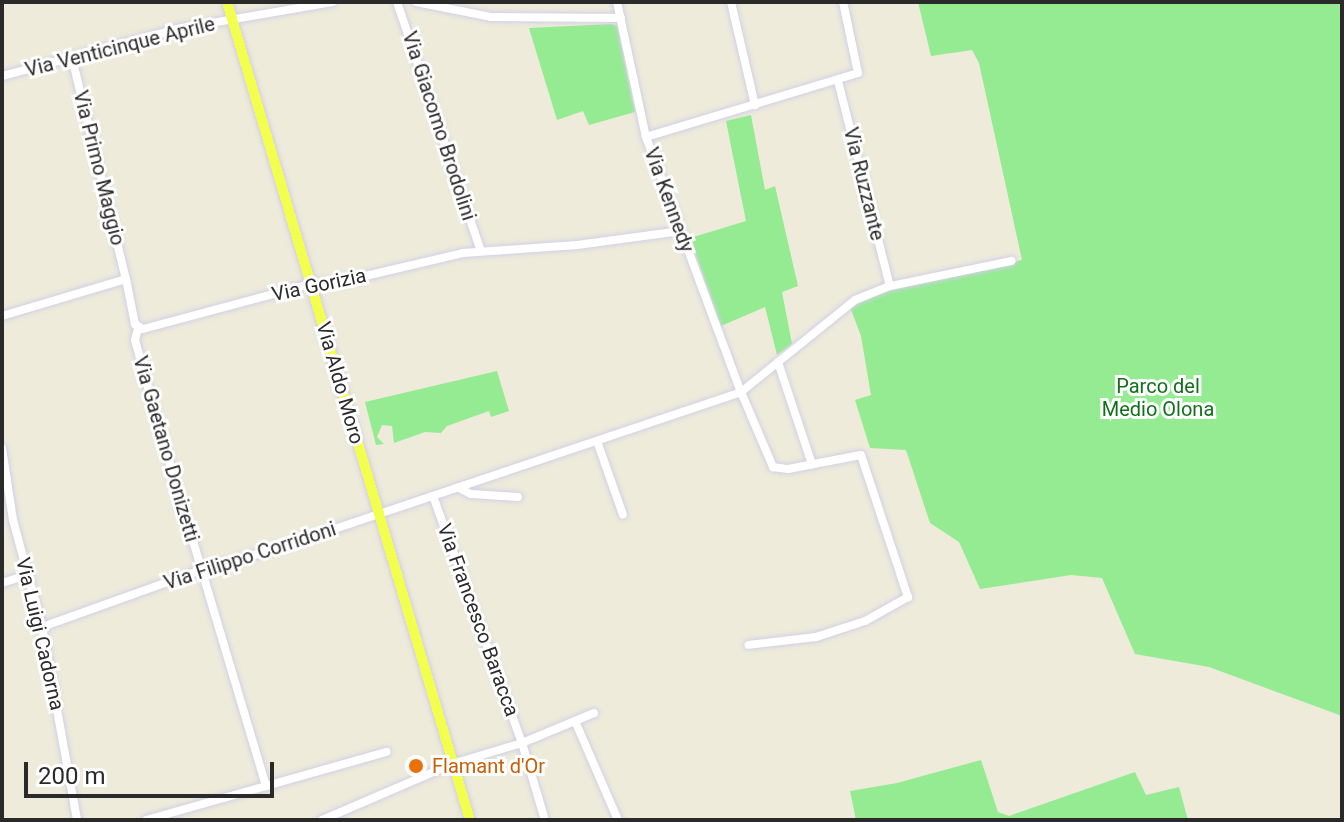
<!DOCTYPE html>
<html>
<head>
<meta charset="utf-8">
<style>
  body { margin:0 }
  #map { position:relative; width:1344px; height:822px; overflow:hidden; background:#eeebdb; font-family:Roboto,sans-serif }
  div>[style] { position:absolute }
  .green>* { inset:0; background:#94eb91 }
  .roads { filter:drop-shadow(0 0 2px #d2d0e5) drop-shadow(0 0 2px #d2d0e5) }
  .minor>* { height:8px; margin:-4px; padding:0 4px; transform-origin:4px; border-radius:4px; background:#fff }
  .major>* { height:10px; margin:-5px; padding:0 5px; transform-origin:5px; border-radius:5px; background:#f2ff4e }
  .dots>* { width:22px; height:22px; translate:-50% -50%; box-sizing:border-box; border:4px solid #fff; border-radius:50% }
  span { translate:-50% -50%; white-space:nowrap; text-align:center; line-height:1.15; -webkit-text-stroke:6px #fff; paint-order:stroke }
  .street-label { font-size:20px; color:#2a2a2a }
  .park-label { font-size:20px; color:#126f1b }
  .food-label { font-size:20px; color:#c56008 }
  .left { translate:0 -50%; text-align:left }
  .frame { position:absolute; inset:0; border:4px solid #2a2a2a; pointer-events:none }
  .scale { position:absolute; left:24px; top:762px; width:250px; height:36px; box-sizing:border-box; border:4px solid #2a2a2a; border-top:0; padding-left:10px; font-size:24px; line-height:28px; white-space:nowrap; color:#2a2a2a; -webkit-text-stroke:6px #fff; paint-order:stroke }
</style>
</head>
<body>
<div id="map">
  <div class="green">
    <div style="clip-path:polygon(918px 2px,1342px 2px,1342px 716px,1209px 667px,1135px 654px,1102px 578px,1071px 575px,980px 589px,959px 542px,930px 523px,906px 450px,870px 448px,855px 400px,871px 395px,861px 336px,850px 307px,885px 292px,1022px 260px,979px 63px,972px 50px,931px 56px)"></div>
    <div style="clip-path:polygon(612px 24px,617px 26px,635px 112px,589px 125px,583px 111px,557px 120px,529px 28px)"></div>
    <div style="clip-path:polygon(751px 115px,765px 190px,775px 186px,798px 286px,782px 292px,792px 344px,777px 355px,765px 307px,721px 326px,690px 238px,746px 221px,726px 121px)"></div>
    <div style="clip-path:polygon(497px 371px,509px 411px,491px 417px,489px 411px,447px 426px,441px 433px,425px 432px,394px 443px,392px 426px,382px 425px,377px 437px,384px 444px,376px 445px,365px 402px)"></div>
    <div style="clip-path:polygon(981px 760px,998px 812px,1009px 816px,1135px 772px,1146px 795px,1179px 787px,1188px 820px,856px 820px,850px 791px,897px 783px)"></div>
  </div>
  <div class="roads">
    <div class="minor">
      <div style="left:397px;top:2px;width:261px;rotate:71.4deg"></div>
      <div style="left:416px;top:2px;width:76px;rotate:11.3deg"></div>
      <div style="left:491px;top:17px;width:130px;rotate:0.4deg"></div>
      <div style="left:617px;top:2px;width:138px;rotate:77.9deg"></div>
      <div style="left:646px;top:137px;width:272px;rotate:69.6deg"></div>
      <div style="left:741px;top:392px;width:82px;rotate:66.9deg"></div>
      <div style="left:773px;top:467px;width:15px;rotate:8deg"></div>
      <div style="left:788px;top:469px;width:74px;rotate:-10.9deg"></div>
      <div style="left:861px;top:455px;width:150px;rotate:71.7deg"></div>
      <div style="left:908px;top:597px;width:49px;rotate:150.8deg"></div>
      <div style="left:865px;top:621px;width:52px;rotate:161.9deg"></div>
      <div style="left:816px;top:637px;width:68px;rotate:173.3deg"></div>
      <div style="left:731px;top:2px;width:106px;rotate:76.9deg"></div>
      <div style="left:72px;top:58px;width:228px;rotate:76.3deg"></div>
      <div style="left:2px;top:76px;width:181px;rotate:-15deg"></div>
      <div style="left:177px;top:29px;width:158px;rotate:-9.8deg"></div>
      <div style="left:838px;top:81px;width:211px;rotate:75.8deg"></div>
      <div style="left:646px;top:137px;width:221px;rotate:-16.8deg"></div>
      <div style="left:858px;top:73px;width:73px;rotate:-101.9deg"></div>
      <div style="left:2px;top:316px;width:129px;rotate:-16.6deg"></div>
      <div style="left:126px;top:279px;width:46px;rotate:78.7deg"></div>
      <div style="left:135px;top:324px;width:9px;rotate:32deg"></div>
      <div style="left:143px;top:329px;width:174px;rotate:-15deg"></div>
      <div style="left:311px;top:284px;width:33px;rotate:-5deg"></div>
      <div style="left:344px;top:281px;width:122px;rotate:-13.2deg"></div>
      <div style="left:463px;top:253px;width:114px;rotate:-4deg"></div>
      <div style="left:577px;top:245px;width:105px;rotate:-7.7deg"></div>
      <div style="left:138px;top:328px;width:12px;rotate:104deg"></div>
      <div style="left:135px;top:340px;width:90px;rotate:74.6deg"></div>
      <div style="left:159px;top:427px;width:375px;rotate:73.4deg"></div>
      <div style="left:778px;top:362px;width:108px;rotate:71.6deg"></div>
      <div style="left:597px;top:441px;width:78px;rotate:70.6deg"></div>
      <div style="left:2px;top:448px;width:73px;rotate:81.3deg"></div>
      <div style="left:13px;top:520px;width:111px;rotate:74.8deg"></div>
      <div style="left:42px;top:627px;width:196px;rotate:79.7deg"></div>
      <div style="left:459px;top:488px;width:13px;rotate:27deg"></div>
      <div style="left:471px;top:494px;width:47px;rotate:3.7deg"></div>
      <div style="left:433px;top:496px;width:263px;rotate:70.2deg"></div>
      <div style="left:522px;top:743px;width:80px;rotate:73.4deg"></div>
      <div style="left:2px;top:583px;width:26px;rotate:-18deg"></div>
      <div style="left:42px;top:627px;width:169px;rotate:-19.7deg"></div>
      <div style="left:201px;top:570px;width:83px;rotate:-16deg"></div>
      <div style="left:281px;top:547px;width:485px;rotate:-18.6deg"></div>
      <div style="left:741px;top:392px;width:146px;rotate:-38.9deg"></div>
      <div style="left:855px;top:300px;width:38px;rotate:-22deg"></div>
      <div style="left:890px;top:286px;width:124px;rotate:-11.7deg"></div>
      <div style="left:575px;top:721px;width:108px;rotate:66.5deg"></div>
      <div style="left:146px;top:820px;width:250px;rotate:-15.8deg"></div>
      <div style="left:322px;top:820px;width:142px;rotate:-23.3deg"></div>
      <div style="left:452px;top:764px;width:73px;rotate:-16.7deg"></div>
      <div style="left:522px;top:743px;width:78px;rotate:-22.6deg"></div>
    </div>
    <div class="major">
      <div style="left:227px;top:2px;width:853px;rotate:73.46deg"></div>
    </div>
  </div>
  <div class="dots">
    <div style="left:416px;top:766px;background:#e8710a"></div>
  </div>
  <div class="street-label">
    <span style="left:120px;top:47px;rotate:-14deg">Via Venticinque Aprile</span>
    <span style="left:439px;top:126px;rotate:72deg">Via Giacomo Brodolini</span>
    <span style="left:99px;top:168px;rotate:76deg">Via Primo Maggio</span>
    <span style="left:864px;top:184px;rotate:76deg">Via Ruzzante</span>
    <span style="left:669px;top:200px;rotate:70deg">Via Kennedy</span>
    <span style="left:319px;top:285px;rotate:-12deg">Via Gorizia</span>
    <span style="left:340px;top:383px;rotate:74deg">Via Aldo Moro</span>
    <span style="left:166px;top:449px;rotate:74deg">Via Gaetano Donizetti</span>
    <span style="left:250px;top:556px;rotate:-18deg">Via Filippo Corridoni</span>
    <span style="left:478px;top:620px;rotate:70deg">Via Francesco Baracca</span>
    <span style="left:40px;top:634px;rotate:77deg">Via Luigi Cadorna</span>
  </div>
  <div class="park-label">
    <span style="left:1158px;top:398px">Parco del<br>Medio Olona</span>
  </div>
  <div class="food-label">
    <span class="left" style="left:432px;top:766px">Flamant d'Or</span>
  </div>
  <div class="frame"></div>
  <div class="scale">200 m</div>
</div>
</body>
</html>
